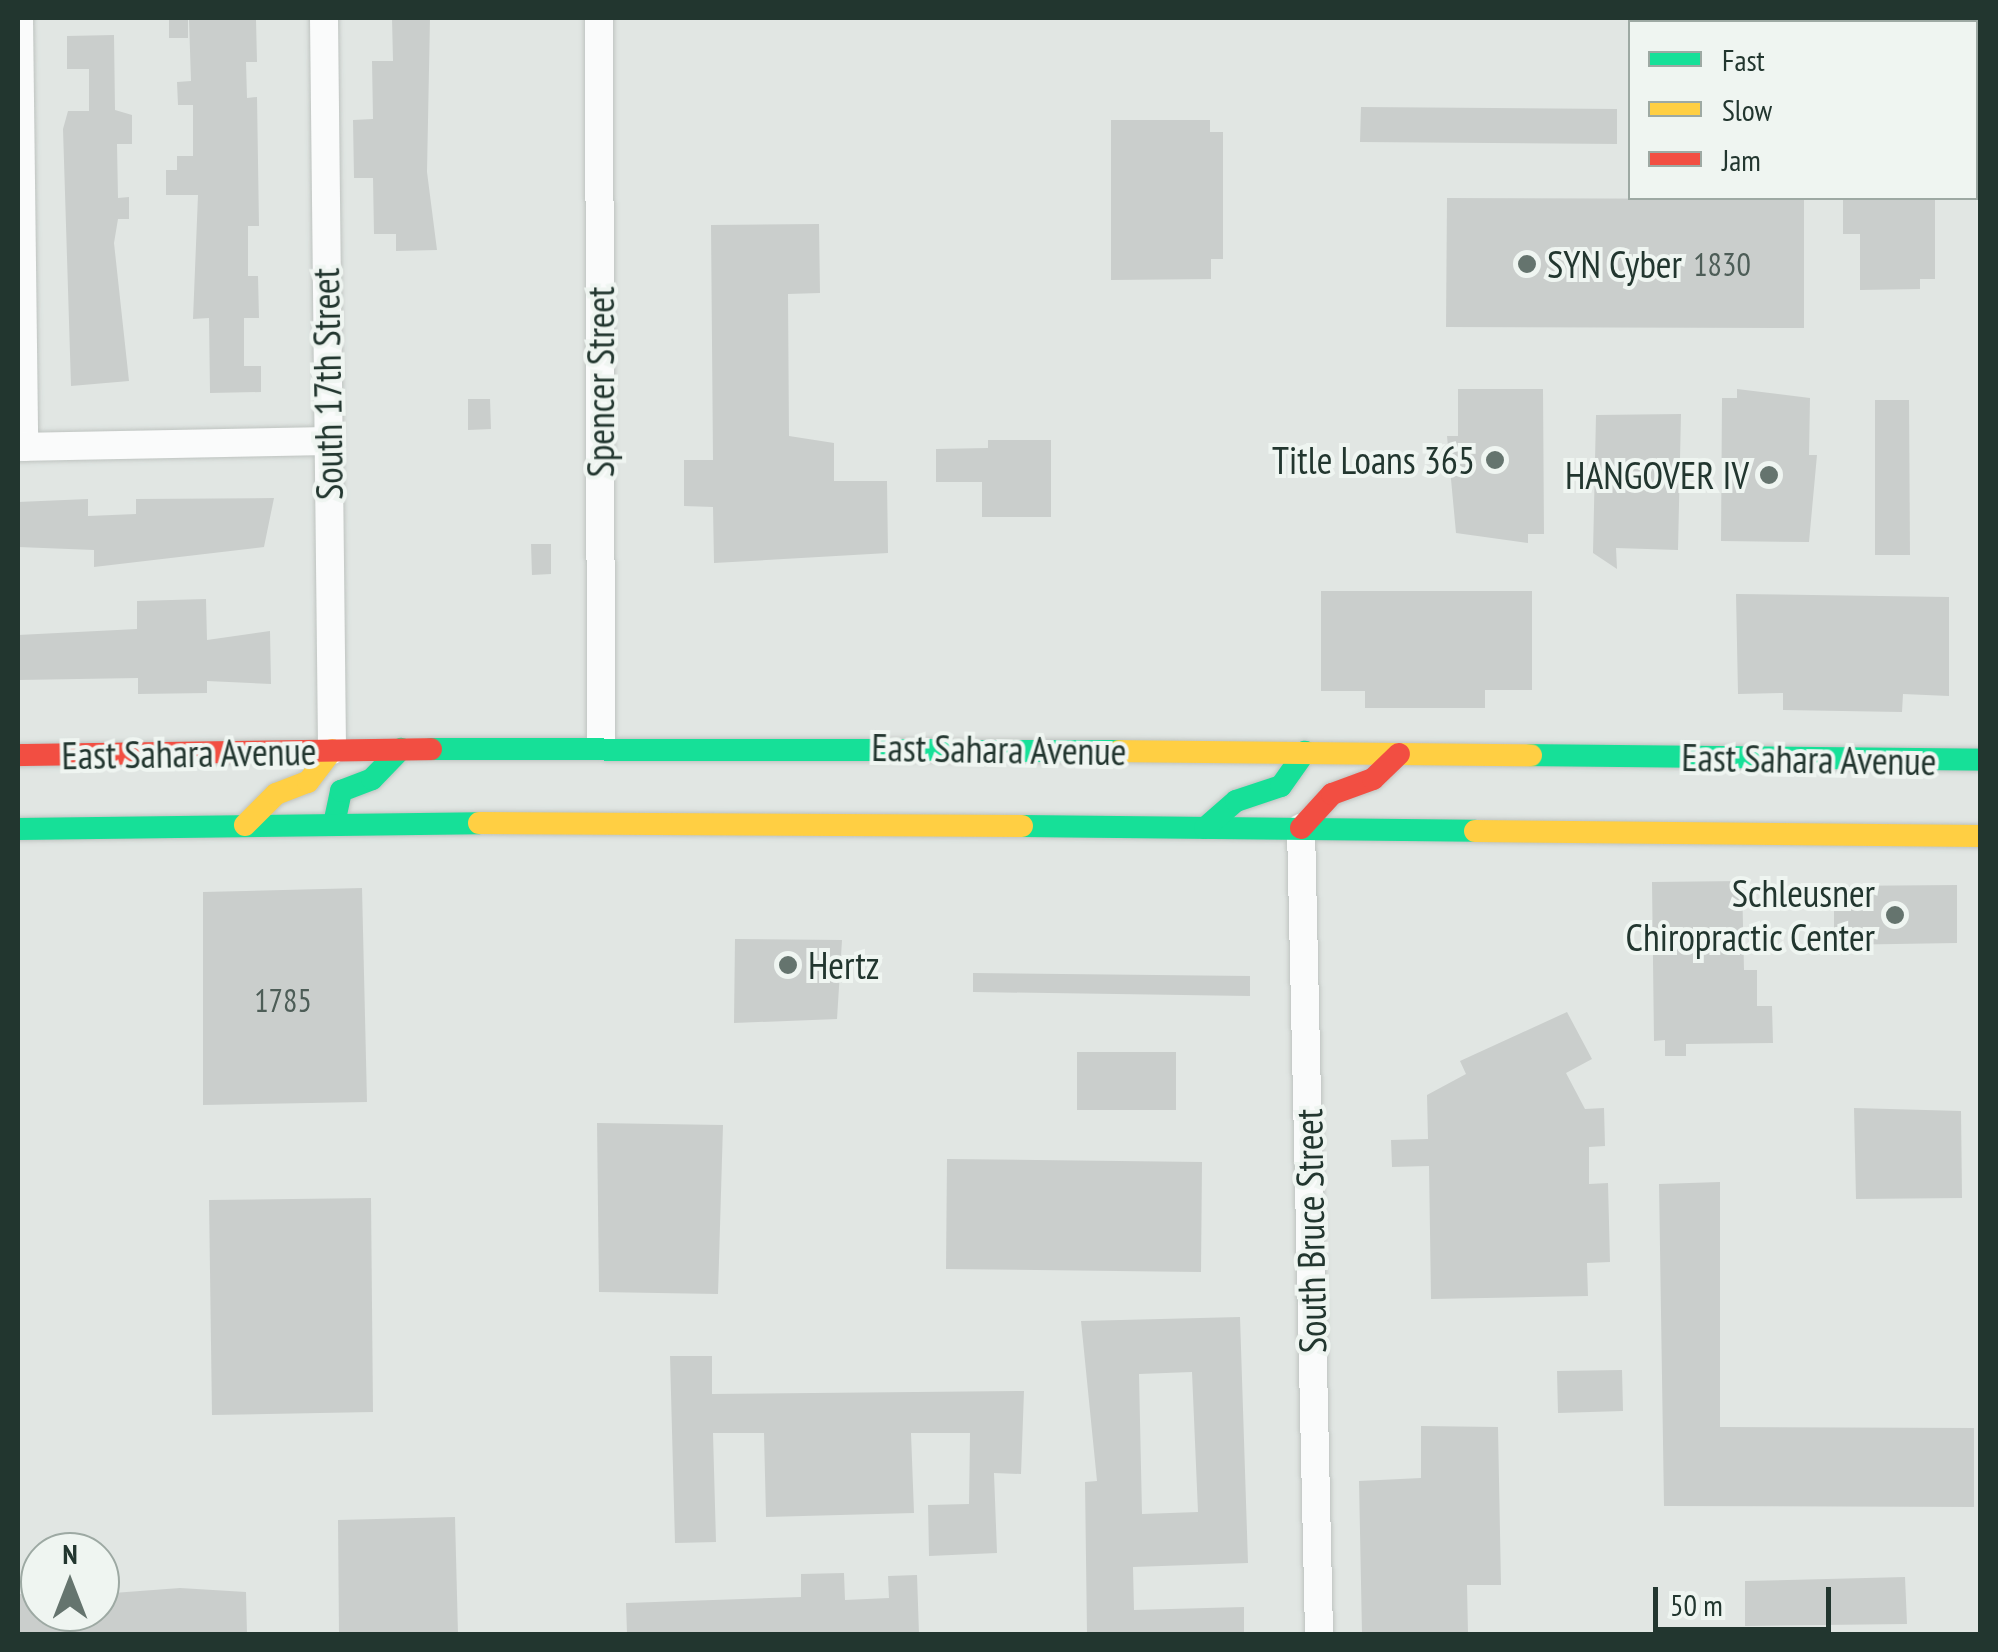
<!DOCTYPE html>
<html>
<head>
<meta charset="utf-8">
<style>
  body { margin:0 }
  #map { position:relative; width:1998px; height:1652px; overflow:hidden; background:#e1e6e3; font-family:"PT Sans Narrow",sans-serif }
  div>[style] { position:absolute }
  .building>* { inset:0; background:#cacecc }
  .roads { filter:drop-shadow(0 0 2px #bec3c0) drop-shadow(0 0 2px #bec3c0) }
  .street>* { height:28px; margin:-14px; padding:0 14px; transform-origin:14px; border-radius:14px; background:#fafbfb }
  .fast>* { height:22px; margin:-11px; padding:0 11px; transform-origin:11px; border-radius:11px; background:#16e098 }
  .slow>* { height:22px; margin:-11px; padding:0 11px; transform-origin:11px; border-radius:11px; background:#ffcf43 }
  .jam>* { height:22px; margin:-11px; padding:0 11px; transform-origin:11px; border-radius:11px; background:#f24e42 }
  .dots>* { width:28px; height:28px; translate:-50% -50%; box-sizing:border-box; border:5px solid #eff5f1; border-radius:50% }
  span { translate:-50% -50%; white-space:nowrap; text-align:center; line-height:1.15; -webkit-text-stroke:8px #eff5f1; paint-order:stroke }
  .number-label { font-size:32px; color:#4d5d57 }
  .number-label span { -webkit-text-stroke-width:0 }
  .poi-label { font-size:38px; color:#22362f }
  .left { translate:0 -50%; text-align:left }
  .right { translate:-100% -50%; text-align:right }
  .street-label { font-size:38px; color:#22362f }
  .frame { position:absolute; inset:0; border:20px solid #22362f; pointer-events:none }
  .legend { position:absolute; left:1628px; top:20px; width:350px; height:180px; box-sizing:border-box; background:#eff5f1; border:2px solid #9da9a3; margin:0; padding:12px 18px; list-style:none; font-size:30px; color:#22362f }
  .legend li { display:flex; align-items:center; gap:20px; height:50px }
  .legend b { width:50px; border:2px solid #9da9a3 }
  .north { position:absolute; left:20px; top:1532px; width:100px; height:100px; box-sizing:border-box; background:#eff5f1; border:2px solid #9da9a3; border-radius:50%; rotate:0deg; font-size:28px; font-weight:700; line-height:40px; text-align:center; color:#22362f }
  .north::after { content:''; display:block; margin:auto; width:35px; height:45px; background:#65746e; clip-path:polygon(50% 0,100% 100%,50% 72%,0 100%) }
  .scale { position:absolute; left:1653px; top:1587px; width:178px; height:45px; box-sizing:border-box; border:5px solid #22362f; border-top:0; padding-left:12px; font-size:30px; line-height:35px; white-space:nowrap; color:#22362f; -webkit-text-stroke:8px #eff5f1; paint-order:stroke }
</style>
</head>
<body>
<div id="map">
  <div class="building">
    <div style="clip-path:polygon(169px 18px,188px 18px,188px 38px,169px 38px)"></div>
    <div style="clip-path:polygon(392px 18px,430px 18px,427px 172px,437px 250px,396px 251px,396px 234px,374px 234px,373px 178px,354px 178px,353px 120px,373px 119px,372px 61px,393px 61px)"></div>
    <div style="clip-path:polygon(256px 19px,257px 62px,246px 62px,247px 98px,257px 97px,259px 226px,248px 226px,248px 276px,258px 276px,259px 318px,244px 318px,244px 366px,261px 366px,261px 392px,210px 393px,209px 318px,193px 319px,198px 195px,166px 195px,166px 170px,177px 170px,177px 156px,193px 156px,193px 105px,178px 105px,177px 82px,191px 81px,189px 20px)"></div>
    <div style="clip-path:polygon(114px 35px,115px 110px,132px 115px,132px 144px,117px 144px,118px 198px,129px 197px,129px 219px,118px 219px,114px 243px,129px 381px,71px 386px,63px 129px,68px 111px,89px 111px,89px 69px,67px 69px,67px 36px)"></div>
    <div style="clip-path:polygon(1361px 107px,1617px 109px,1617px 144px,1360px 142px)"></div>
    <div style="clip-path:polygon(1111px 120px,1210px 120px,1210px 132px,1223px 132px,1223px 259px,1211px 259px,1211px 279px,1111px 280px)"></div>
    <div style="clip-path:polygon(1447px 198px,1804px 199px,1804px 328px,1446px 327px)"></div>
    <div style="clip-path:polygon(1843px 198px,1935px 198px,1935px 279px,1920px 279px,1920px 289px,1860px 290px,1860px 234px,1843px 234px)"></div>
    <div style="clip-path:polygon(819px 224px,820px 293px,788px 294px,789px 436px,834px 443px,834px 481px,887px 481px,888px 553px,714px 563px,713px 507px,684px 506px,684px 460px,713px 460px,711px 225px)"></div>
    <div style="clip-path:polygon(1458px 389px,1543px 389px,1544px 534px,1528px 534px,1528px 543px,1456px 533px,1447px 436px,1458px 436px)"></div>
    <div style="clip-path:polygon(1737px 389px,1810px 398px,1809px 455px,1817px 455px,1809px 542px,1721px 541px,1722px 398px,1737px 398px)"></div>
    <div style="clip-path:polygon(468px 399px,490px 399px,491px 429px,468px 430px)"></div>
    <div style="clip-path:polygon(1875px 400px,1909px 400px,1910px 555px,1875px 555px)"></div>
    <div style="clip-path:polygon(1681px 414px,1678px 550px,1616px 548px,1617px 569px,1593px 553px,1596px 415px)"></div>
    <div style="clip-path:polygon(988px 440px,1051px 440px,1051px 517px,982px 517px,982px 482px,936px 482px,936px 449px,988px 448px)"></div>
    <div style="clip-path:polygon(274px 498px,264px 547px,94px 567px,94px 550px,18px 547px,18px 502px,88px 499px,88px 516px,136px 514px,136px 499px)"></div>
    <div style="clip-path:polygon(531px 544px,551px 544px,551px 574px,532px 575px)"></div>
    <div style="clip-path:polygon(1321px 591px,1532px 591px,1532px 690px,1485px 690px,1485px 708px,1365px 708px,1365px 691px,1321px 691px)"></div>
    <div style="clip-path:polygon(1736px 594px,1949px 597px,1949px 696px,1903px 694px,1902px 712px,1783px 710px,1783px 693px,1738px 694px)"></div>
    <div style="clip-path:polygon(206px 599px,207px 640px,270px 631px,271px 684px,207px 681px,207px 693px,138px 694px,138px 678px,18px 680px,18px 635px,137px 629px,137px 601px)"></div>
    <div style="clip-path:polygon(1742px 881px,1744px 970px,1757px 970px,1757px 1006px,1772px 1006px,1773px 1043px,1686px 1044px,1686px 1056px,1665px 1056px,1665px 1040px,1654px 1041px,1652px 882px)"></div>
    <div style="clip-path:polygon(1957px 885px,1957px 943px,1834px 945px,1834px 886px)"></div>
    <div style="clip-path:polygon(362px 888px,367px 1102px,203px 1105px,203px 892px)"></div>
    <div style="clip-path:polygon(735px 939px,842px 940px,837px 1019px,734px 1023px)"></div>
    <div style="clip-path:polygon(973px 973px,1250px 976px,1250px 996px,973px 992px)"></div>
    <div style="clip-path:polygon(1567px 1012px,1592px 1059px,1566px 1073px,1585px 1109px,1604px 1108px,1605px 1146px,1589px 1147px,1589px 1184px,1608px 1183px,1610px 1262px,1587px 1263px,1588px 1296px,1431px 1299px,1429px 1166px,1392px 1167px,1391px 1140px,1428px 1139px,1427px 1095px,1466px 1074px,1460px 1061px)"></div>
    <div style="clip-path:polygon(1077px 1052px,1176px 1052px,1176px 1110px,1077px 1110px)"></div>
    <div style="clip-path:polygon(1854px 1108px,1961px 1111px,1962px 1198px,1856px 1199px)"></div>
    <div style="clip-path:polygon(597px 1123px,723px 1125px,718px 1294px,599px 1292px)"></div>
    <div style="clip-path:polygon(947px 1159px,1202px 1162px,1201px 1272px,946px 1269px)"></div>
    <div style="clip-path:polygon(1720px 1182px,1720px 1427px,1974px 1428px,1974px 1507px,1664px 1506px,1659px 1184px)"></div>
    <div style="clip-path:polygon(371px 1198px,373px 1412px,212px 1415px,209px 1200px)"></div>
    <div style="clip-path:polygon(evenodd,1240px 1317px,1248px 1563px,1133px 1567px,1134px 1610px,1244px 1607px,1244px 1634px,1087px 1634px,1085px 1482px,1097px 1481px,1081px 1321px,1240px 1317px,1192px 1372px,1198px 1512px,1142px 1514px,1139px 1374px,1192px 1372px)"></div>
    <div style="clip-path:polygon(670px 1356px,712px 1356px,712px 1394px,1024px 1391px,1021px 1474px,994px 1473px,997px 1553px,929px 1556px,928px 1505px,969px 1504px,970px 1433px,911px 1433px,914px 1513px,766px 1517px,764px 1433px,713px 1433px,716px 1542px,675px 1543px)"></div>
    <div style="clip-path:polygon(1622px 1370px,1623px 1411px,1558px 1413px,1557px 1371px)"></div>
    <div style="clip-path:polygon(1421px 1426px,1498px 1427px,1501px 1585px,1467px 1585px,1468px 1634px,1362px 1634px,1359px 1481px,1421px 1478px)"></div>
    <div style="clip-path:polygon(455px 1517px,458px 1634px,339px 1634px,338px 1520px)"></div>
    <div style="clip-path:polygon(844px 1573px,845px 1600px,889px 1598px,888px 1576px,917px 1575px,919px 1634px,627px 1634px,626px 1603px,801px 1597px,801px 1574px)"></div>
    <div style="clip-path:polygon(1905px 1577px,1907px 1624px,1745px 1626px,1745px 1581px)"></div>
    <div style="clip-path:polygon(180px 1588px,246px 1592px,247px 1634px,18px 1634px,18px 1594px,40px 1594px,40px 1612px,100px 1612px,100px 1594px)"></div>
  </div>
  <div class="roads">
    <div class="street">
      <div style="left:19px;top:18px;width:429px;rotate:89.3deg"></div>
      <div style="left:324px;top:18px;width:732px;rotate:89.37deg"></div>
      <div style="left:599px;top:18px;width:728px;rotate:89.84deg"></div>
      <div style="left:18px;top:447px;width:309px;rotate:-1.1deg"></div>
      <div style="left:1301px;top:828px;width:806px;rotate:88.72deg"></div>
    </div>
    <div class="fast">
      <div style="left:431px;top:749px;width:688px;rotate:0.17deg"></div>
      <div style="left:1531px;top:755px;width:449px;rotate:0.6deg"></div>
      <div style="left:334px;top:824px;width:34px;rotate:-78deg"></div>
      <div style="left:341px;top:791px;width:33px;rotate:-21deg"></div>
      <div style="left:372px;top:779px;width:42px;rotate:-46deg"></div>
      <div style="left:1022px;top:826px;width:453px;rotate:0.6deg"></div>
      <div style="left:1205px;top:828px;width:41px;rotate:-41.1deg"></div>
      <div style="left:1236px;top:801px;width:47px;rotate:-18.4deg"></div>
      <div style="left:1281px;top:786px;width:42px;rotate:-54.8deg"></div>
      <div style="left:18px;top:829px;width:461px;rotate:-0.7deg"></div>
    </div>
    <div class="slow">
      <div style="left:1119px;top:751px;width:412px;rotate:0.6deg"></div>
      <div style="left:479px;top:823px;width:543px;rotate:0.32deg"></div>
      <div style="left:245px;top:825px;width:44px;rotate:-45deg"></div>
      <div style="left:276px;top:794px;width:34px;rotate:-21deg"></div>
      <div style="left:308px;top:782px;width:40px;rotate:-53deg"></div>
      <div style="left:1475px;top:831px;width:505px;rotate:0.57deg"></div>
    </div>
    <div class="jam">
      <div style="left:18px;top:755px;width:413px;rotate:-0.8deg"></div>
      <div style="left:1301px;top:828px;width:46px;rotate:-47.6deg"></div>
      <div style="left:1332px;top:794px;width:44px;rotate:-20.1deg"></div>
      <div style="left:1373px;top:779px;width:36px;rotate:-44deg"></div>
    </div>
  </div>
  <div class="dots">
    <div style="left:1527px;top:264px;background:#65746e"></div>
    <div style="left:1495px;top:460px;background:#65746e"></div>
    <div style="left:1769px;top:475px;background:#65746e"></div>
    <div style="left:1895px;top:915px;background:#65746e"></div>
    <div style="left:788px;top:965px;background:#65746e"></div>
  </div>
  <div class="number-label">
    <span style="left:1722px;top:264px">1830</span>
    <span style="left:283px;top:1000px">1785</span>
  </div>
  <div class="poi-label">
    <span class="left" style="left:1547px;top:264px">SYN Cyber</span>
    <span class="right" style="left:1475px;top:460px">Title Loans 365</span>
    <span class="right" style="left:1749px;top:475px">HANGOVER IV</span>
    <span class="right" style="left:1875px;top:915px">Schleusner<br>Chiropractic Center</span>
    <span class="left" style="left:808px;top:965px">Hertz</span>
  </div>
  <div class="street-label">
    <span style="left:600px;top:382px;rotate:-90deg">Spencer Street</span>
    <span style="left:327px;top:384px;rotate:-91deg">South 17th Street</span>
    <span style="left:999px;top:749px;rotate:1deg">East Sahara Avenue</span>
    <span style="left:189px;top:753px;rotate:-1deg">East Sahara Avenue</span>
    <span style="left:1809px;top:759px;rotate:1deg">East Sahara Avenue</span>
    <span style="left:1310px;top:1231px;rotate:-91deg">South Bruce Street</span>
  </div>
  <div class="frame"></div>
  <ul class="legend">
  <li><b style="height:12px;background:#16e098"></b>Fast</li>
  <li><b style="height:12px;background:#ffcf43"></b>Slow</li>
  <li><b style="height:12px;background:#f24e42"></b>Jam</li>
  </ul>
  <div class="north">N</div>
  <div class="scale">50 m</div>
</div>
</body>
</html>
